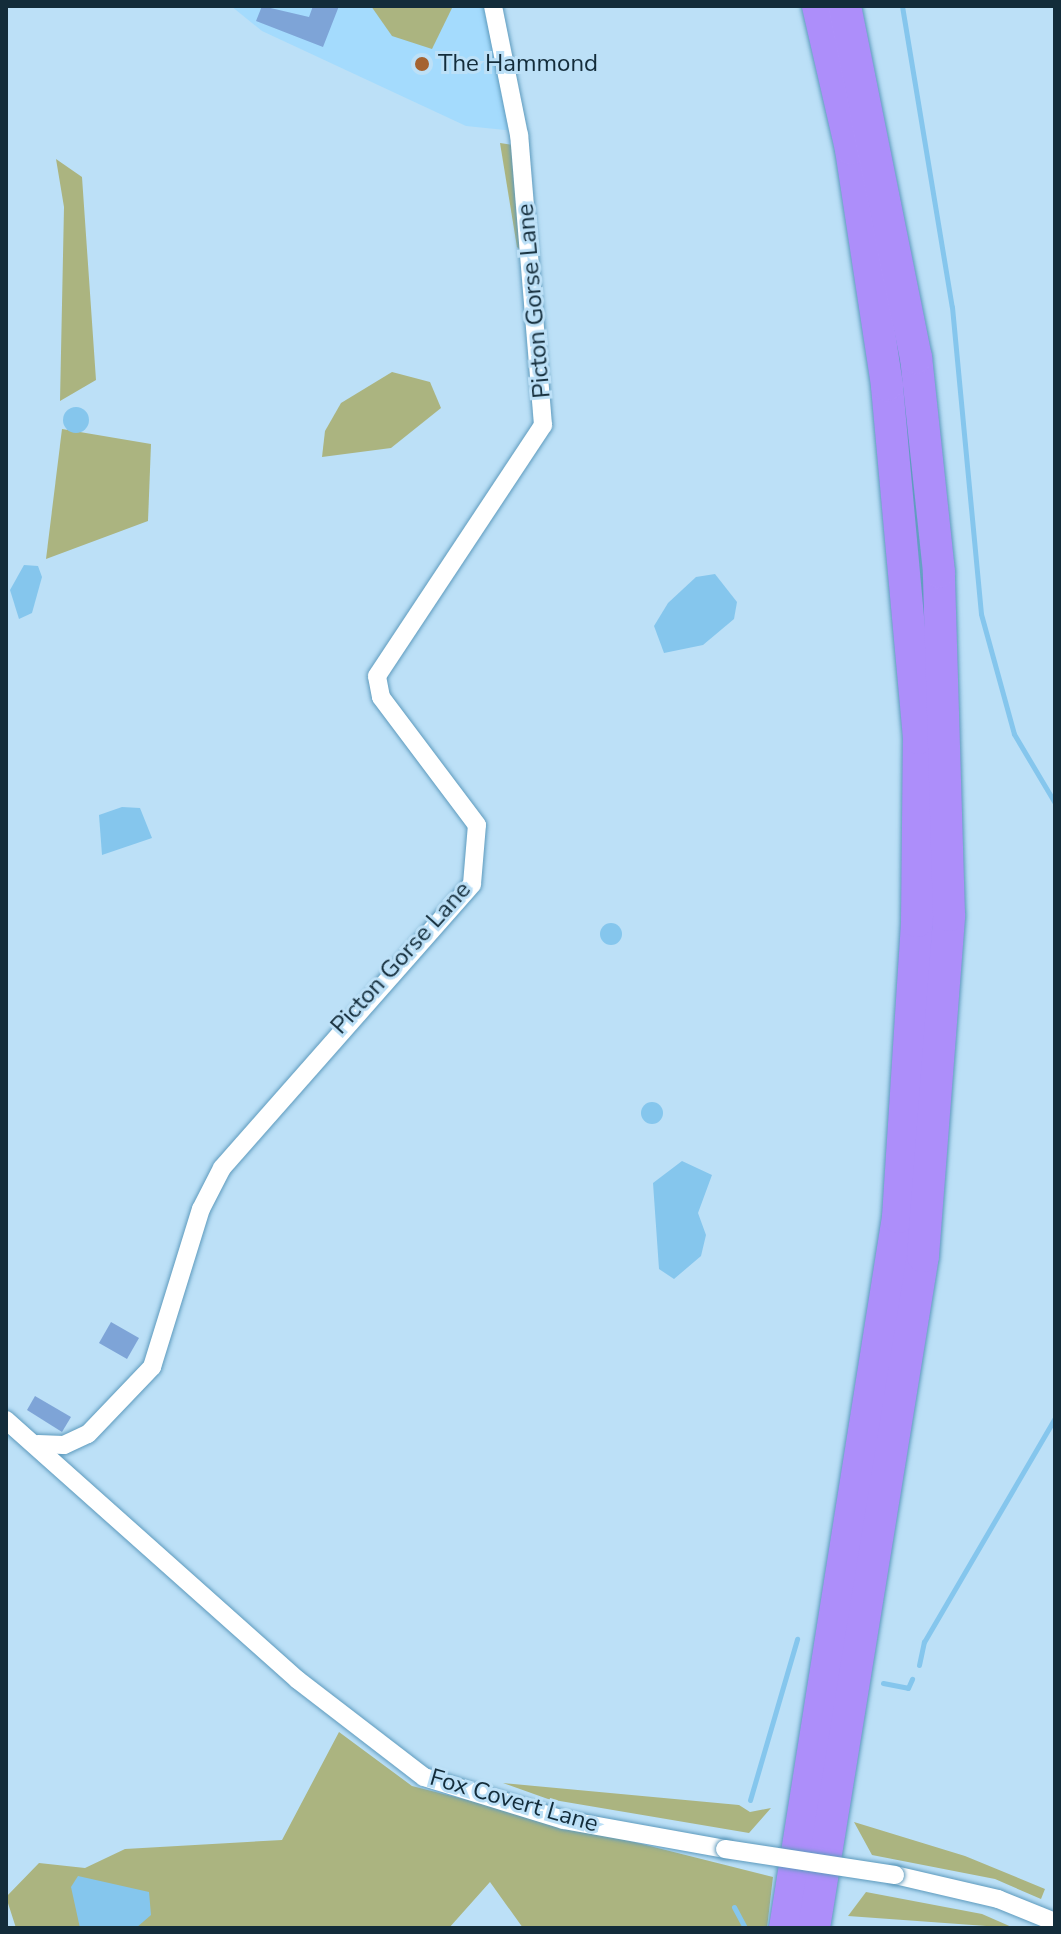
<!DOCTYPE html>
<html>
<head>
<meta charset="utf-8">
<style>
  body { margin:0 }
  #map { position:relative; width:1061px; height:1934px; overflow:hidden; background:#bce0f7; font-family:"Nunito Sans",sans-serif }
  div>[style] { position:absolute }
  .built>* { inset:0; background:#a4dbfd }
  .green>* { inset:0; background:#abb480 }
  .water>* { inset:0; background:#85c6ed }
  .round { border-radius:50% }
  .stream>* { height:5px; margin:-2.5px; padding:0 2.5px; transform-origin:2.5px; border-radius:2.5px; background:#85c6ed }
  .building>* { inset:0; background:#7ea4d7 }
  .roads { filter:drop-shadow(0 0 2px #5d9abd) drop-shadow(0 0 2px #5d9abd) }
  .minor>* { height:18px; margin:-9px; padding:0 9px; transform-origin:9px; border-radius:9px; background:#fff }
  .motorway>* { height:32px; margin:-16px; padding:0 16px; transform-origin:16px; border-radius:16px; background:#ad8efa }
  .bridges { filter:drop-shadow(0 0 2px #5d9abd) drop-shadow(0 0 2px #5d9abd) }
  .minor-bridge>* { height:18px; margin:-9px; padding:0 9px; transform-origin:9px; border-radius:9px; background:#fff }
  .dots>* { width:22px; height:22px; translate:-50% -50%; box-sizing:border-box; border:4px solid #bce0f7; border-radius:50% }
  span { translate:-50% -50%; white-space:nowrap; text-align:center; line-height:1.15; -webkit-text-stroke:6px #bce0f7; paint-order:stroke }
  .poi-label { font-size:24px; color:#132c3a }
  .left { translate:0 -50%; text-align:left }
  .street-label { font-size:24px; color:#132c3a }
  .frame { position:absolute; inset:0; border:8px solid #132c3a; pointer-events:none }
</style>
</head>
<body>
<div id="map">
  <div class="built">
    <div style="clip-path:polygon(231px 6px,487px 6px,514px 131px,466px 126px,262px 31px)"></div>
  </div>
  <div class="green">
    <div style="clip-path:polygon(371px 6px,453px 6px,432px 49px,392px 36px)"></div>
    <div style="clip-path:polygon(500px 143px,513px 145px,525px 254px,517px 247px)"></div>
    <div style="clip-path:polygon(56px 159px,82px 177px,96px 380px,60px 401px,64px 207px)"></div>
    <div style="clip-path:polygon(392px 372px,430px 382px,441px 408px,391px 448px,322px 457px,325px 431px,341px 403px)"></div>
    <div style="clip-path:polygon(62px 429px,151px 444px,148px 521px,46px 559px)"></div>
    <div style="clip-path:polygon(339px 1732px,412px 1786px,773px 1877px,767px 1928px,523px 1928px,490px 1882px,449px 1928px,16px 1928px,6px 1897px,39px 1863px,85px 1868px,125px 1849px,282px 1840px)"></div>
    <div style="clip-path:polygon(503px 1783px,739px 1805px,750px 1812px,771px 1808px,749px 1833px,548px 1799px)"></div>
    <div style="clip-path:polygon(854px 1822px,965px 1856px,1045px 1889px,1041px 1899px,995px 1879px,872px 1855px)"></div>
    <div style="clip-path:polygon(866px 1892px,982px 1914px,1014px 1928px,848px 1916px)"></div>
  </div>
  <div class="water">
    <div class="round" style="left:63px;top:407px;width:26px;height:26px"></div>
    <div style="clip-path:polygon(24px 565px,38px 566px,42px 577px,32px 613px,19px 619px,10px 590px)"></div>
    <div style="clip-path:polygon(715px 574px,737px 602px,734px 619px,703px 645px,664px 653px,654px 626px,668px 603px,696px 577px)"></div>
    <div style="clip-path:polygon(122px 807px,140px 808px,152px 838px,102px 855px,99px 815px)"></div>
    <div class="round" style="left:600px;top:923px;width:22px;height:22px"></div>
    <div class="round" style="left:641px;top:1102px;width:22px;height:22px"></div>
    <div style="clip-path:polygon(682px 1161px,712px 1175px,698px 1213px,706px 1235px,701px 1256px,674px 1279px,659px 1269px,653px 1183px)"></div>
    <div style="clip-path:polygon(78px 1876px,149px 1892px,151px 1915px,136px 1928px,80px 1928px,71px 1887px)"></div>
  </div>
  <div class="stream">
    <div style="left:902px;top:6px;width:305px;rotate:80.6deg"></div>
    <div style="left:952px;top:307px;width:308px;rotate:84.6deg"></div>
    <div style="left:981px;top:614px;width:124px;rotate:74.6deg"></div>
    <div style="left:1014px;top:734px;width:80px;rotate:59.3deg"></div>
    <div style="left:919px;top:1665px;width:24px;rotate:-78deg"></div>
    <div style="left:924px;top:1642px;width:259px;rotate:-59.7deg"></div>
    <div style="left:883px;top:1683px;width:25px;rotate:11deg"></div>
    <div style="left:908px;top:1688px;width:10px;rotate:-66deg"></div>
    <div style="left:750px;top:1800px;width:168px;rotate:-73.7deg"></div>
    <div style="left:734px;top:1907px;width:24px;rotate:62deg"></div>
  </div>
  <div class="building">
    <div style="clip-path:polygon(262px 6px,309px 17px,313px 6px,339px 6px,323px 47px,256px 21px)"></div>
    <div style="clip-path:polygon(111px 1322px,139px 1338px,127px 1359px,99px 1343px)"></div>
    <div style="clip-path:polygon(35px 1396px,71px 1417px,62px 1432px,27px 1410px)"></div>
  </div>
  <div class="roads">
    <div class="minor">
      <div style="left:6px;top:1420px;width:391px;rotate:41.7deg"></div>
      <div style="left:298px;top:1680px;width:159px;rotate:37.6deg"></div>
      <div style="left:424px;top:1777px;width:146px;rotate:17.1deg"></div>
      <div style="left:564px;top:1820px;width:164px;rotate:10.2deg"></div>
      <div style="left:38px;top:1444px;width:26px;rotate:2deg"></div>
      <div style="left:64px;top:1445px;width:26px;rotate:-25deg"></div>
      <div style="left:88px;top:1434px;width:93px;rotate:-46.3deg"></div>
      <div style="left:152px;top:1367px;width:165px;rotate:-72.8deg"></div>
      <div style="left:201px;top:1209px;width:46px;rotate:-62.9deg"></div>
      <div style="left:222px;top:1168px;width:378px;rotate:-48.6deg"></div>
      <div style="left:472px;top:884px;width:59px;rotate:-85.2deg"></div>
      <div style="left:477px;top:825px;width:160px;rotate:-126.9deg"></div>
      <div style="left:381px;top:697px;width:21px;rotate:-101deg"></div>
      <div style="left:377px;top:676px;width:301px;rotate:-56.5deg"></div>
      <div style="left:543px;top:425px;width:291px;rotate:-94.7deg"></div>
      <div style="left:519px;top:135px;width:132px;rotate:-101.4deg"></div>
      <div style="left:895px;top:1875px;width:106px;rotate:13.1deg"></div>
      <div style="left:998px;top:1899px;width:61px;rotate:22deg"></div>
    </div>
    <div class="motorway">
      <div style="left:785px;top:1928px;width:720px;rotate:-80.97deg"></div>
      <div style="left:898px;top:1217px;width:297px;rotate:-86.3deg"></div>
      <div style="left:917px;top:921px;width:183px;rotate:-89.4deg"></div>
      <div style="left:919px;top:738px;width:354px;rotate:-95.2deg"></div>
      <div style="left:887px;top:385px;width:239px;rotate:-98.7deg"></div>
      <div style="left:851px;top:149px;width:147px;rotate:-103deg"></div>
      <div style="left:814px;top:1928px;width:681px;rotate:-80.79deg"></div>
      <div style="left:923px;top:1256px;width:342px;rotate:-85.6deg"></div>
      <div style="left:949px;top:915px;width:343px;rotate:-91.7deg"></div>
      <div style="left:939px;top:572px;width:215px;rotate:-96.1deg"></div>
      <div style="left:916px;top:358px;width:359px;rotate:-101.4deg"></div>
    </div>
  </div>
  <div class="bridges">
    <div class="minor-bridge">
      <div style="left:725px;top:1849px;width:172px;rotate:8.7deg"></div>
    </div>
  </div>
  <div class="dots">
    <div style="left:422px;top:64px;background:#a56330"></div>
  </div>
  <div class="poi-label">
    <span class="left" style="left:438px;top:64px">The Hammond</span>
  </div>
  <div class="street-label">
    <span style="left:534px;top:301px;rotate:-95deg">Picton Gorse Lane</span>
    <span style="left:401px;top:958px;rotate:-48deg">Picton Gorse Lane</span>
    <span style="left:514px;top:1801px;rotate:16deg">Fox Covert Lane</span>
  </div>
  <div class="frame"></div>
</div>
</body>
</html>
